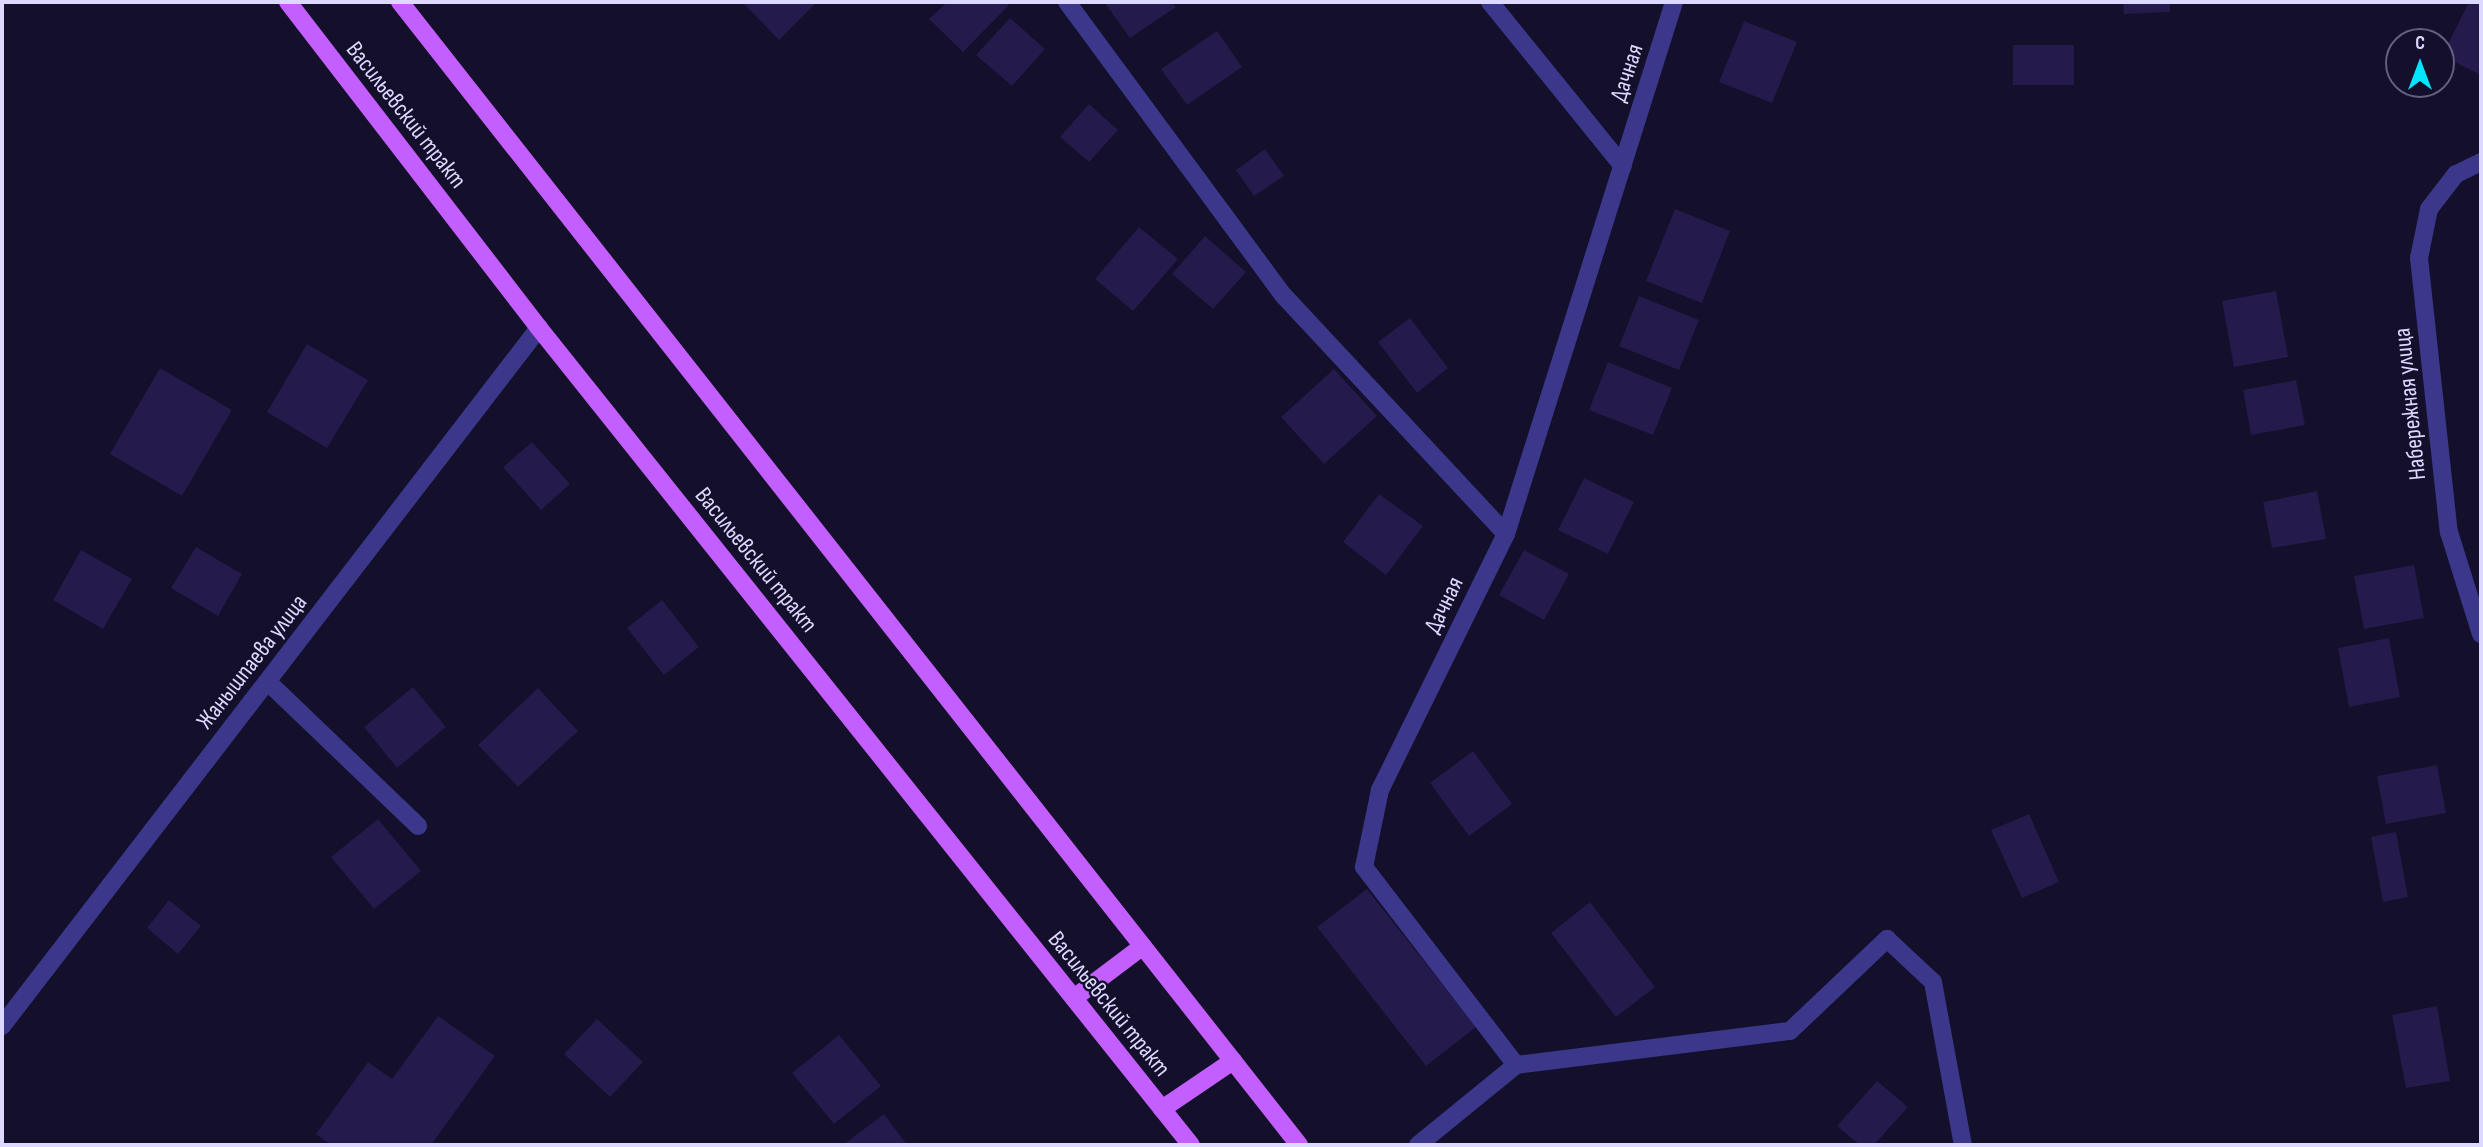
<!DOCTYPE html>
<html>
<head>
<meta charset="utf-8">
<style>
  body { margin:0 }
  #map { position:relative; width:2483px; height:1147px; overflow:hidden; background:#140f2a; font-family:"Sofia Sans Condensed",sans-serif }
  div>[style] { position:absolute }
  .building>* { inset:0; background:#241a4c }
  .street>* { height:18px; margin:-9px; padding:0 9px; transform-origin:9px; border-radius:9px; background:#3b388b }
  .primary>* { height:18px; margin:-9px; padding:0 9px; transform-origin:9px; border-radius:9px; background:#c45fff }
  span { translate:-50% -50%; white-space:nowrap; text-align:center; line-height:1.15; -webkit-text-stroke:5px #140f2a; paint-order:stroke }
  .street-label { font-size:24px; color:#dcd8ff }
  .frame { position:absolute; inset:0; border:4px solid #dcd8ff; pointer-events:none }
  .north { position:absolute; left:2385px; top:28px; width:70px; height:70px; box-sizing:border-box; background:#140f2a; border:2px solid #645f7f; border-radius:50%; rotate:0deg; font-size:19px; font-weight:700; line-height:28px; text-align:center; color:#dcd8ff }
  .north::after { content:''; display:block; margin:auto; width:24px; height:32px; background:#04e4ff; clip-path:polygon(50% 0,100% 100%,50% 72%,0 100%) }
</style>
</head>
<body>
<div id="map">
  <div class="building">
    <div style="clip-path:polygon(742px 2px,817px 2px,779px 40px)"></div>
    <div style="clip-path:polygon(947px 2px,1006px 2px,1009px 5px,963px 52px,929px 19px)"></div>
    <div style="clip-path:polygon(1104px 2px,1172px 2px,1176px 7px,1130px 38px)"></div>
    <div style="clip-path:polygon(2123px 2px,2170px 2px,2170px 12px,2124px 14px)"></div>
    <div style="clip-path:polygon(2469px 2px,2481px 2px,2481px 75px,2442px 56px)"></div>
    <div style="clip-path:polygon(1010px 18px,1045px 49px,1012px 86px,976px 55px)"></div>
    <div style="clip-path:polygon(1744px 21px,1797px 42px,1772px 103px,1719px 82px)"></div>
    <div style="clip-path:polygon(1217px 31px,1242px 67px,1187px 105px,1161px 69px)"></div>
    <div style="clip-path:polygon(2013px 45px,2074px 45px,2074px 85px,2013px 85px)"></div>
    <div style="clip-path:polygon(1089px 104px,1118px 130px,1089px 162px,1060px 137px)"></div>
    <div style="clip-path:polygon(1265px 149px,1284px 176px,1254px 196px,1236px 170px)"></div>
    <div style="clip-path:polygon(1675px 209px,1730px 231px,1702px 303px,1646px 281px)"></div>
    <div style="clip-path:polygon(1139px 227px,1178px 259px,1133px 311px,1095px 279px)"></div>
    <div style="clip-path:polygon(1205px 236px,1246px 272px,1213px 309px,1172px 274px)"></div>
    <div style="clip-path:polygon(2276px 291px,2288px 357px,2234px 367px,2222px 301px)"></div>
    <div style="clip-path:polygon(1639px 296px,1699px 320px,1679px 370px,1619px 346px)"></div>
    <div style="clip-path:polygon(1410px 318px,1448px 368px,1417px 393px,1378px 342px)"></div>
    <div style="clip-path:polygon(307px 344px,368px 380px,327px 448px,267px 412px)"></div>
    <div style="clip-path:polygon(1608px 362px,1672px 388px,1653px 435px,1589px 410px)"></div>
    <div style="clip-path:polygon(160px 368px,232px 410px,182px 496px,110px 454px)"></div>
    <div style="clip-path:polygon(1334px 369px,1377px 416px,1324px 464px,1281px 417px)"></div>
    <div style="clip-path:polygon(2296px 380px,2305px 425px,2251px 435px,2243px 390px)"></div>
    <div style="clip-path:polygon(532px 442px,570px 484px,541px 510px,503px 467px)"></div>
    <div style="clip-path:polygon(1584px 478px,1634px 502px,1608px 554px,1558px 530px)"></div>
    <div style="clip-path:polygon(2317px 491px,2326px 539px,2272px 548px,2263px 502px)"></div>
    <div style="clip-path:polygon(1379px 494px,1423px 526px,1386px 575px,1343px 542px)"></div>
    <div style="clip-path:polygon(196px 547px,242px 574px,218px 616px,171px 588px)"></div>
    <div style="clip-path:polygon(81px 550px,132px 579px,103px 629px,53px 600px)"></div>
    <div style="clip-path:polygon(1524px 550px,1569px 574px,1544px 620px,1499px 595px)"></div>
    <div style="clip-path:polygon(2414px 565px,2424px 618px,2364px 629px,2354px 576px)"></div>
    <div style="clip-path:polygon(662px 600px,699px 647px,664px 675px,627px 628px)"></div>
    <div style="clip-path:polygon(2389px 638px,2400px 697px,2349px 707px,2338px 648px)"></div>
    <div style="clip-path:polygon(413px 687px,446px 727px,397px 768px,364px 727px)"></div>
    <div style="clip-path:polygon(538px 688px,578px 731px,518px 787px,478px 745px)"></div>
    <div style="clip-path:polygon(1473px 751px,1512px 804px,1469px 836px,1430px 783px)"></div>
    <div style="clip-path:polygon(2437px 765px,2446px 813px,2386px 824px,2377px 776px)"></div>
    <div style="clip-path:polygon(2029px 814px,2059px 882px,2022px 898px,1991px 830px)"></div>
    <div style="clip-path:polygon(378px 819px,421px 871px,374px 909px,331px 857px)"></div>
    <div style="clip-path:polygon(2396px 832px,2408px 897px,2383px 902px,2371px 837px)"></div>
    <div style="clip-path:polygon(1367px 889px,1476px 1027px,1426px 1066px,1317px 927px)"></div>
    <div style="clip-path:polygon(169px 900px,201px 926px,178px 954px,147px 928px)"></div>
    <div style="clip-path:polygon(1590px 902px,1655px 987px,1616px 1017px,1551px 933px)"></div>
    <div style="clip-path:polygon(2437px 1006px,2450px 1081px,2406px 1088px,2392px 1015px)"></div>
    <div style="clip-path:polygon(438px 1016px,495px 1056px,431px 1145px,331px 1145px,316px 1134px,368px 1062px,392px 1079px)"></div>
    <div style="clip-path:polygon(597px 1019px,643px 1062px,610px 1097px,564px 1054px)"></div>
    <div style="clip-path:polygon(839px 1035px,881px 1086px,834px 1124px,792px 1073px)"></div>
    <div style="clip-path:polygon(1877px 1081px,1908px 1107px,1874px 1145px,1860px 1145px,1837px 1126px)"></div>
    <div style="clip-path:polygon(884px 1114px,907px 1145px,843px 1145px)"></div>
  </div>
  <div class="street">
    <div style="left:1067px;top:2px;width:365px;rotate:53.6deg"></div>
    <div style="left:1284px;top:296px;width:325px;rotate:47deg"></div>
    <div style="left:1490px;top:2px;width:211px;rotate:51deg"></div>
    <div style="left:2481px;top:162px;width:28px;rotate:154deg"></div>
    <div style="left:2456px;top:174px;width:44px;rotate:127.6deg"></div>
    <div style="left:2429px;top:209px;width:50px;rotate:101.5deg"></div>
    <div style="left:2419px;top:258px;width:276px;rotate:83.8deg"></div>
    <div style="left:2449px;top:532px;width:107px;rotate:72.6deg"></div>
    <div style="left:268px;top:682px;width:208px;rotate:43.8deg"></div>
    <div style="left:2px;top:1026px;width:881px;rotate:-52.43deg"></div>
    <div style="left:1516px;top:1065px;width:276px;rotate:-7.1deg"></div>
    <div style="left:1790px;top:1031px;width:134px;rotate:-43.5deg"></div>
    <div style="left:1887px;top:939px;width:63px;rotate:43.1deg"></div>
    <div style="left:1933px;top:982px;width:166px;rotate:79.6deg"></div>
    <div style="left:1418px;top:1145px;width:127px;rotate:-39.2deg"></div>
    <div style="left:1516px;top:1065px;width:250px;rotate:-127.5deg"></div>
    <div style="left:1364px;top:867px;width:79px;rotate:-78.3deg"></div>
    <div style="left:1380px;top:790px;width:285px;rotate:-63.8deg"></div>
    <div style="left:1506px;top:534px;width:558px;rotate:-72.47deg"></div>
  </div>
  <div class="primary">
    <div style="left:288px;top:2px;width:411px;rotate:52.4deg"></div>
    <div style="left:539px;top:328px;width:1045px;rotate:51.41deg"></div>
    <div style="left:400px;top:2px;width:1454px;rotate:51.81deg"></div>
    <div style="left:1074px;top:998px;width:86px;rotate:-37deg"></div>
    <div style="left:1162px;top:1109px;width:86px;rotate:-34.1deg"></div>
  </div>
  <div class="street-label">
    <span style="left:1627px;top:73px;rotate:-72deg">Дачная</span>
    <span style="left:406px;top:115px;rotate:52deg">Васильевский тракт</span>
    <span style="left:2410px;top:404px;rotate:-96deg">Набережная улица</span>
    <span style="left:756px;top:560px;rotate:51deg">Васильевский тракт</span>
    <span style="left:1444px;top:605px;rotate:-64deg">Дачная</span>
    <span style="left:252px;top:662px;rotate:-52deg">Жанышпаева улица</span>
    <span style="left:1109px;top:1004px;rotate:51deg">Васильевский тракт</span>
  </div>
  <div class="frame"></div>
  <div class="north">С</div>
</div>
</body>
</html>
